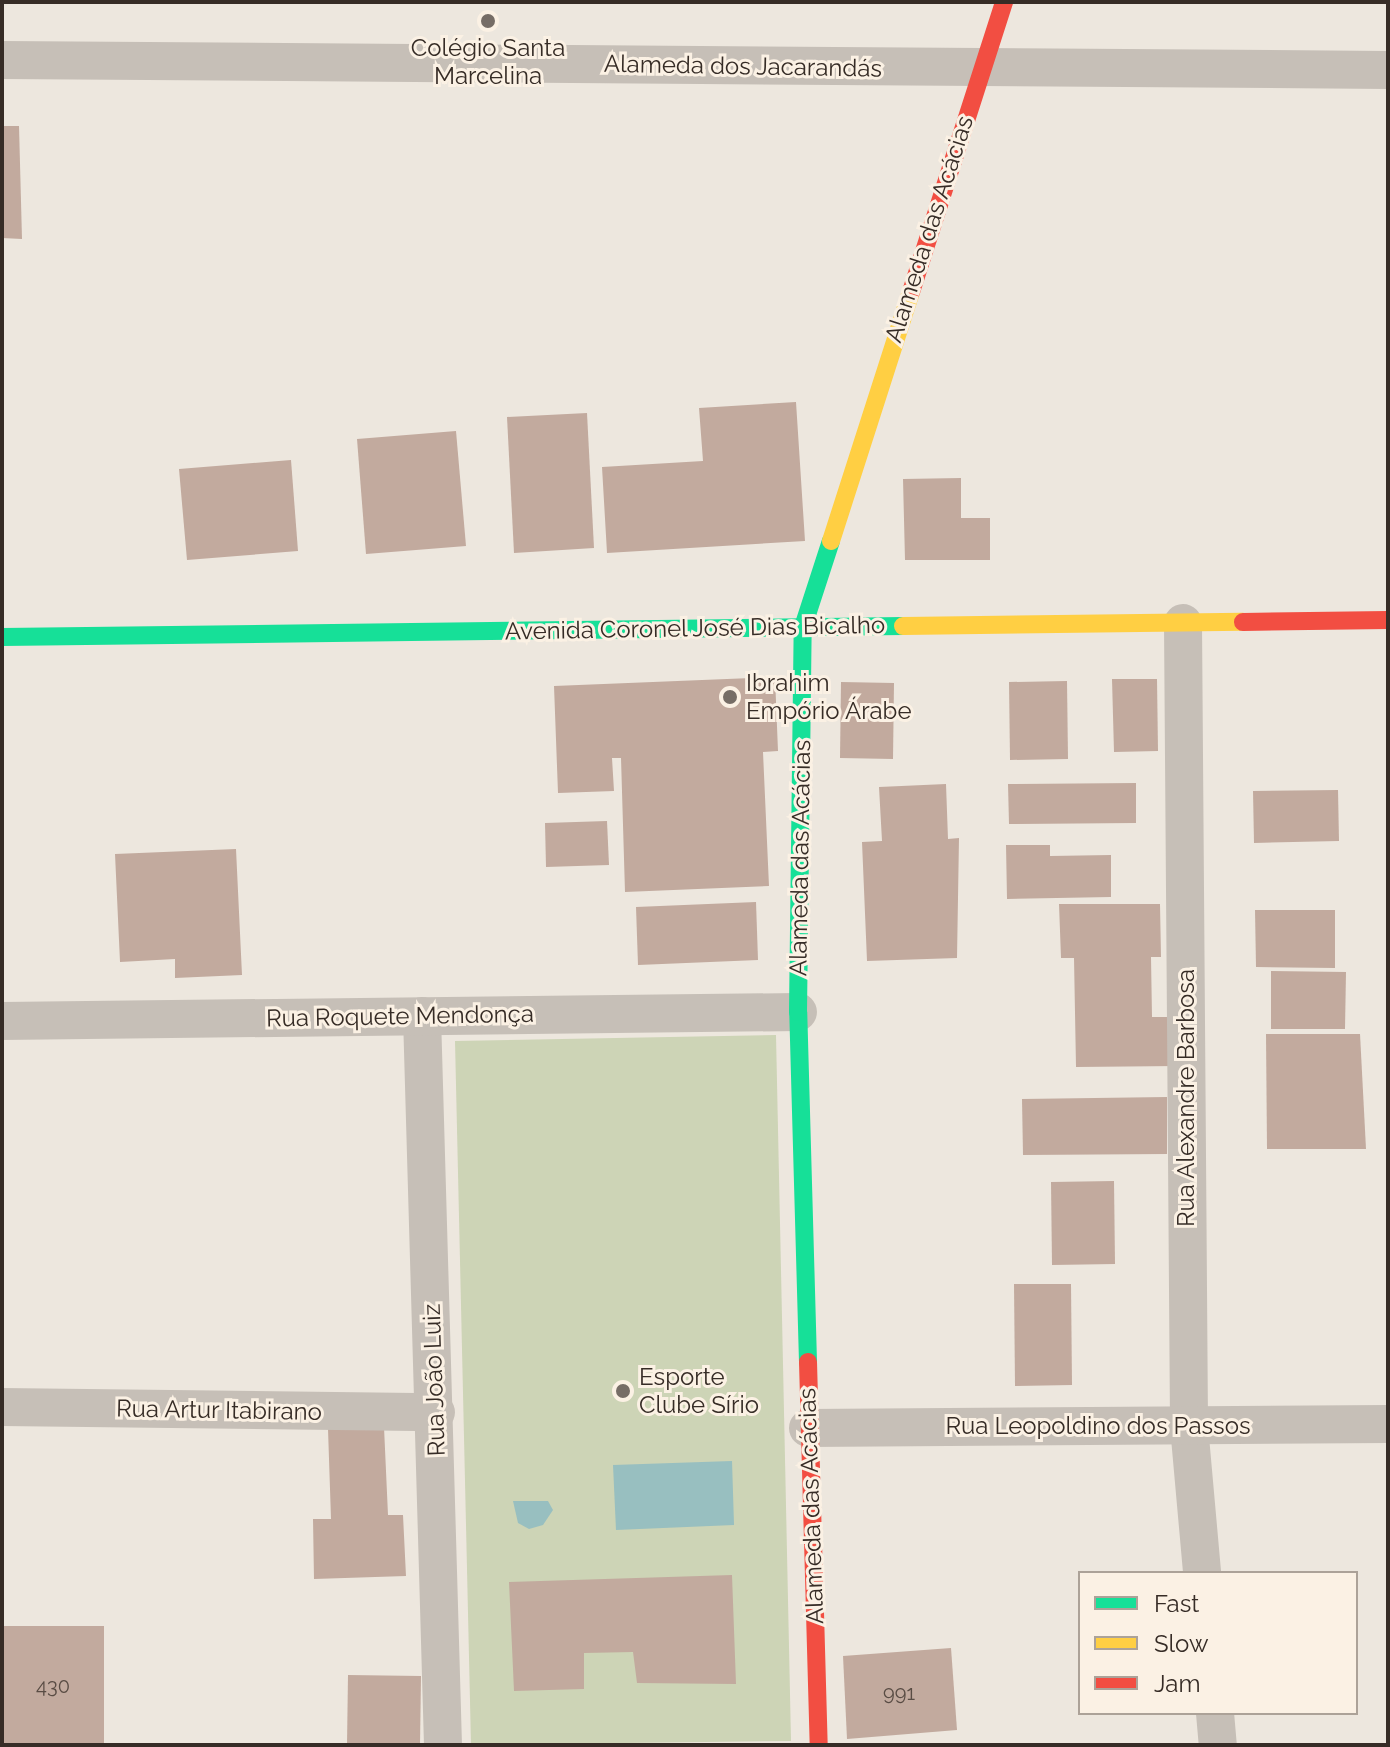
<!DOCTYPE html>
<html>
<head>
<meta charset="utf-8">
<style>
  body { margin:0 }
  #map { position:relative; width:1390px; height:1747px; overflow:hidden; background:#ede7de; font-family:Raleway,sans-serif }
  div>[style] { position:absolute }
  .green>* { inset:0; background:#cdd4b6 }
  .water>* { inset:0; background:#98bfc0 }
  .building>* { inset:0; background:#c2aa9e }
  .street>* { height:38px; margin:-19px; padding:0 19px; transform-origin:19px; border-radius:19px; background:#c6bfb7 }
  .fast>* { height:18px; margin:-9px; padding:0 9px; transform-origin:9px; border-radius:9px; background:#16e098 }
  .slow>* { height:18px; margin:-9px; padding:0 9px; transform-origin:9px; border-radius:9px; background:#ffcf43 }
  .jam>* { height:18px; margin:-9px; padding:0 9px; transform-origin:9px; border-radius:9px; background:#f24e42 }
  .dots>* { width:22px; height:22px; translate:-50% -50%; box-sizing:border-box; border:4px solid #fbf1e4; border-radius:50% }
  span { translate:-50% -50%; white-space:nowrap; text-align:center; line-height:1.15; -webkit-text-stroke:6px #fbf1e4; paint-order:stroke }
  .number-label { font-size:20px; color:#594c44 }
  .number-label span { -webkit-text-stroke-width:0 }
  .poi-label { font-size:24px; color:#362c26 }
  .left { translate:0 -50%; text-align:left }
  .street-label { font-size:24px; color:#362c26 }
  .frame { position:absolute; inset:0; border:4px solid #362c26; pointer-events:none }
  .legend { position:absolute; left:1078px; top:1571px; width:280px; height:144px; box-sizing:border-box; background:#fbf1e4; border:2px solid #aca298; margin:0; padding:10px 14px; list-style:none; font-size:24px; color:#362c26 }
  .legend li { display:flex; align-items:center; gap:16px; height:40px }
  .legend b { width:40px; border:2px solid #aca298 }
</style>
</head>
<body>
<div id="map">
  <div class="green">
    <div style="clip-path:polygon(776px 1035px,791px 1741px,471px 1745px,455px 1041px)"></div>
  </div>
  <div class="water">
    <div style="clip-path:polygon(732px 1461px,734px 1525px,616px 1530px,613px 1465px)"></div>
    <div style="clip-path:polygon(513px 1501px,548px 1501px,553px 1510px,543px 1525px,529px 1529px,518px 1523px)"></div>
  </div>
  <div class="building">
    <div style="clip-path:polygon(2px 126px,19px 126px,22px 239px,2px 238px)"></div>
    <div style="clip-path:polygon(796px 402px,805px 541px,607px 553px,602px 467px,703px 461px,699px 408px)"></div>
    <div style="clip-path:polygon(587px 413px,594px 548px,514px 553px,507px 417px)"></div>
    <div style="clip-path:polygon(456px 431px,466px 546px,366px 554px,357px 439px)"></div>
    <div style="clip-path:polygon(291px 460px,298px 551px,187px 560px,179px 469px)"></div>
    <div style="clip-path:polygon(961px 478px,961px 518px,990px 518px,990px 560px,905px 560px,903px 479px)"></div>
    <div style="clip-path:polygon(775px 677px,778px 751px,763px 752px,769px 886px,625px 892px,621px 758px,612px 758px,614px 791px,558px 793px,554px 686px)"></div>
    <div style="clip-path:polygon(1112px 679px,1157px 679px,1158px 751px,1114px 752px)"></div>
    <div style="clip-path:polygon(1067px 681px,1068px 759px,1010px 760px,1009px 682px)"></div>
    <div style="clip-path:polygon(841px 682px,894px 683px,893px 759px,840px 758px)"></div>
    <div style="clip-path:polygon(1136px 783px,1136px 823px,1009px 824px,1008px 784px)"></div>
    <div style="clip-path:polygon(946px 784px,948px 839px,959px 838px,957px 958px,867px 961px,862px 842px,882px 841px,879px 787px)"></div>
    <div style="clip-path:polygon(1338px 790px,1339px 841px,1254px 843px,1253px 791px)"></div>
    <div style="clip-path:polygon(607px 821px,609px 865px,546px 867px,545px 823px)"></div>
    <div style="clip-path:polygon(1006px 845px,1050px 845px,1050px 856px,1111px 855px,1111px 897px,1007px 899px)"></div>
    <div style="clip-path:polygon(236px 849px,242px 975px,175px 978px,175px 959px,120px 962px,115px 854px)"></div>
    <div style="clip-path:polygon(756px 902px,758px 960px,638px 965px,636px 907px)"></div>
    <div style="clip-path:polygon(1059px 904px,1160px 904px,1161px 957px,1151px 957px,1152px 1017px,1176px 1017px,1177px 1066px,1076px 1067px,1074px 958px,1061px 958px)"></div>
    <div style="clip-path:polygon(1255px 910px,1335px 910px,1335px 968px,1256px 967px)"></div>
    <div style="clip-path:polygon(1271px 971px,1346px 972px,1345px 1029px,1271px 1029px)"></div>
    <div style="clip-path:polygon(1266px 1034px,1360px 1034px,1366px 1149px,1267px 1149px)"></div>
    <div style="clip-path:polygon(1167px 1097px,1167px 1154px,1023px 1155px,1022px 1099px)"></div>
    <div style="clip-path:polygon(1114px 1181px,1115px 1264px,1052px 1265px,1051px 1182px)"></div>
    <div style="clip-path:polygon(1014px 1284px,1071px 1284px,1072px 1385px,1015px 1386px)"></div>
    <div style="clip-path:polygon(384px 1427px,388px 1515px,403px 1515px,406px 1576px,314px 1579px,313px 1519px,331px 1519px,328px 1429px)"></div>
    <div style="clip-path:polygon(732px 1575px,736px 1684px,637px 1683px,633px 1652px,584px 1653px,584px 1689px,514px 1691px,509px 1582px)"></div>
    <div style="clip-path:polygon(2px 1626px,104px 1626px,104px 1745px,2px 1745px)"></div>
    <div style="clip-path:polygon(951px 1648px,957px 1730px,847px 1739px,843px 1656px)"></div>
    <div style="clip-path:polygon(348px 1675px,421px 1676px,420px 1745px,347px 1745px)"></div>
  </div>
  <div class="street">
    <div style="left:2px;top:60px;width:1386px;rotate:0.41deg"></div>
    <div style="left:1183px;top:623px;width:803px;rotate:89.57deg"></div>
    <div style="left:1189px;top:1426px;width:148px;rotate:84.9deg"></div>
    <div style="left:422px;top:1016px;width:729px;rotate:88.35deg"></div>
    <div style="left:2px;top:1021px;width:796px;rotate:-0.65deg"></div>
    <div style="left:2px;top:1407px;width:434px;rotate:0.7deg"></div>
    <div style="left:808px;top:1428px;width:580px;rotate:-0.4deg"></div>
    <div style="left:1215px;top:1713px;width:32px;rotate:85deg"></div>
  </div>
  <div class="fast">
    <div style="left:2px;top:637px;width:901px;rotate:-0.7deg"></div>
    <div style="left:808px;top:1362px;width:350px;rotate:-91.6deg"></div>
    <div style="left:798px;top:1012px;width:385px;rotate:-89.3deg"></div>
    <div style="left:803px;top:627px;width:90px;rotate:-72deg"></div>
  </div>
  <div class="slow">
    <div style="left:831px;top:541px;width:262px;rotate:-72.2deg"></div>
    <div style="left:903px;top:626px;width:340px;rotate:-0.7deg"></div>
  </div>
  <div class="jam">
    <div style="left:911px;top:292px;width:305px;rotate:-72.2deg"></div>
    <div style="left:1243px;top:622px;width:145px;rotate:-0.8deg"></div>
    <div style="left:808px;top:1362px;width:383px;rotate:88.4deg"></div>
  </div>
  <div class="dots">
    <div style="left:488px;top:21px;background:#766d66"></div>
    <div style="left:730px;top:697px;background:#766d66"></div>
    <div style="left:623px;top:1391px;background:#766d66"></div>
  </div>
  <div class="number-label">
    <span style="left:53px;top:1686px">430</span>
    <span style="left:899px;top:1693px">991</span>
  </div>
  <div class="poi-label">
    <span style="left:488px;top:62px">Colégio Santa<br>Marcelina</span>
    <span class="left" style="left:746px;top:697px">Ibrahim<br>Empório Árabe</span>
    <span class="left" style="left:639px;top:1391px">Esporte<br>Clube Sírio</span>
  </div>
  <div class="street-label">
    <span style="left:743px;top:66px;rotate:1deg">Alameda dos Jacarandás</span>
    <span style="left:929px;top:229px;rotate:-72deg">Alameda das Acácias</span>
    <span style="left:695px;top:628px;rotate:-1deg">Avenida Coronel José Dias Bicalho</span>
    <span style="left:800px;top:858px;rotate:-89deg">Alameda das Acácias</span>
    <span style="left:400px;top:1016px;rotate:-1deg">Rua Roquete Mendonça</span>
    <span style="left:1186px;top:1098px;rotate:-90deg">Rua Alexandre Barbosa</span>
    <span style="left:434px;top:1380px;rotate:-92deg">Rua João Luiz</span>
    <span style="left:219px;top:1410px;rotate:1deg">Rua Artur Itabirano</span>
    <span style="left:1098px;top:1426px">Rua Leopoldino dos Passos</span>
    <span style="left:811px;top:1506px;rotate:-92deg">Alameda das Acácias</span>
  </div>
  <div class="frame"></div>
  <ul class="legend">
  <li><b style="height:10px;background:#16e098"></b>Fast</li>
  <li><b style="height:10px;background:#ffcf43"></b>Slow</li>
  <li><b style="height:10px;background:#f24e42"></b>Jam</li>
  </ul>
</div>
</body>
</html>
